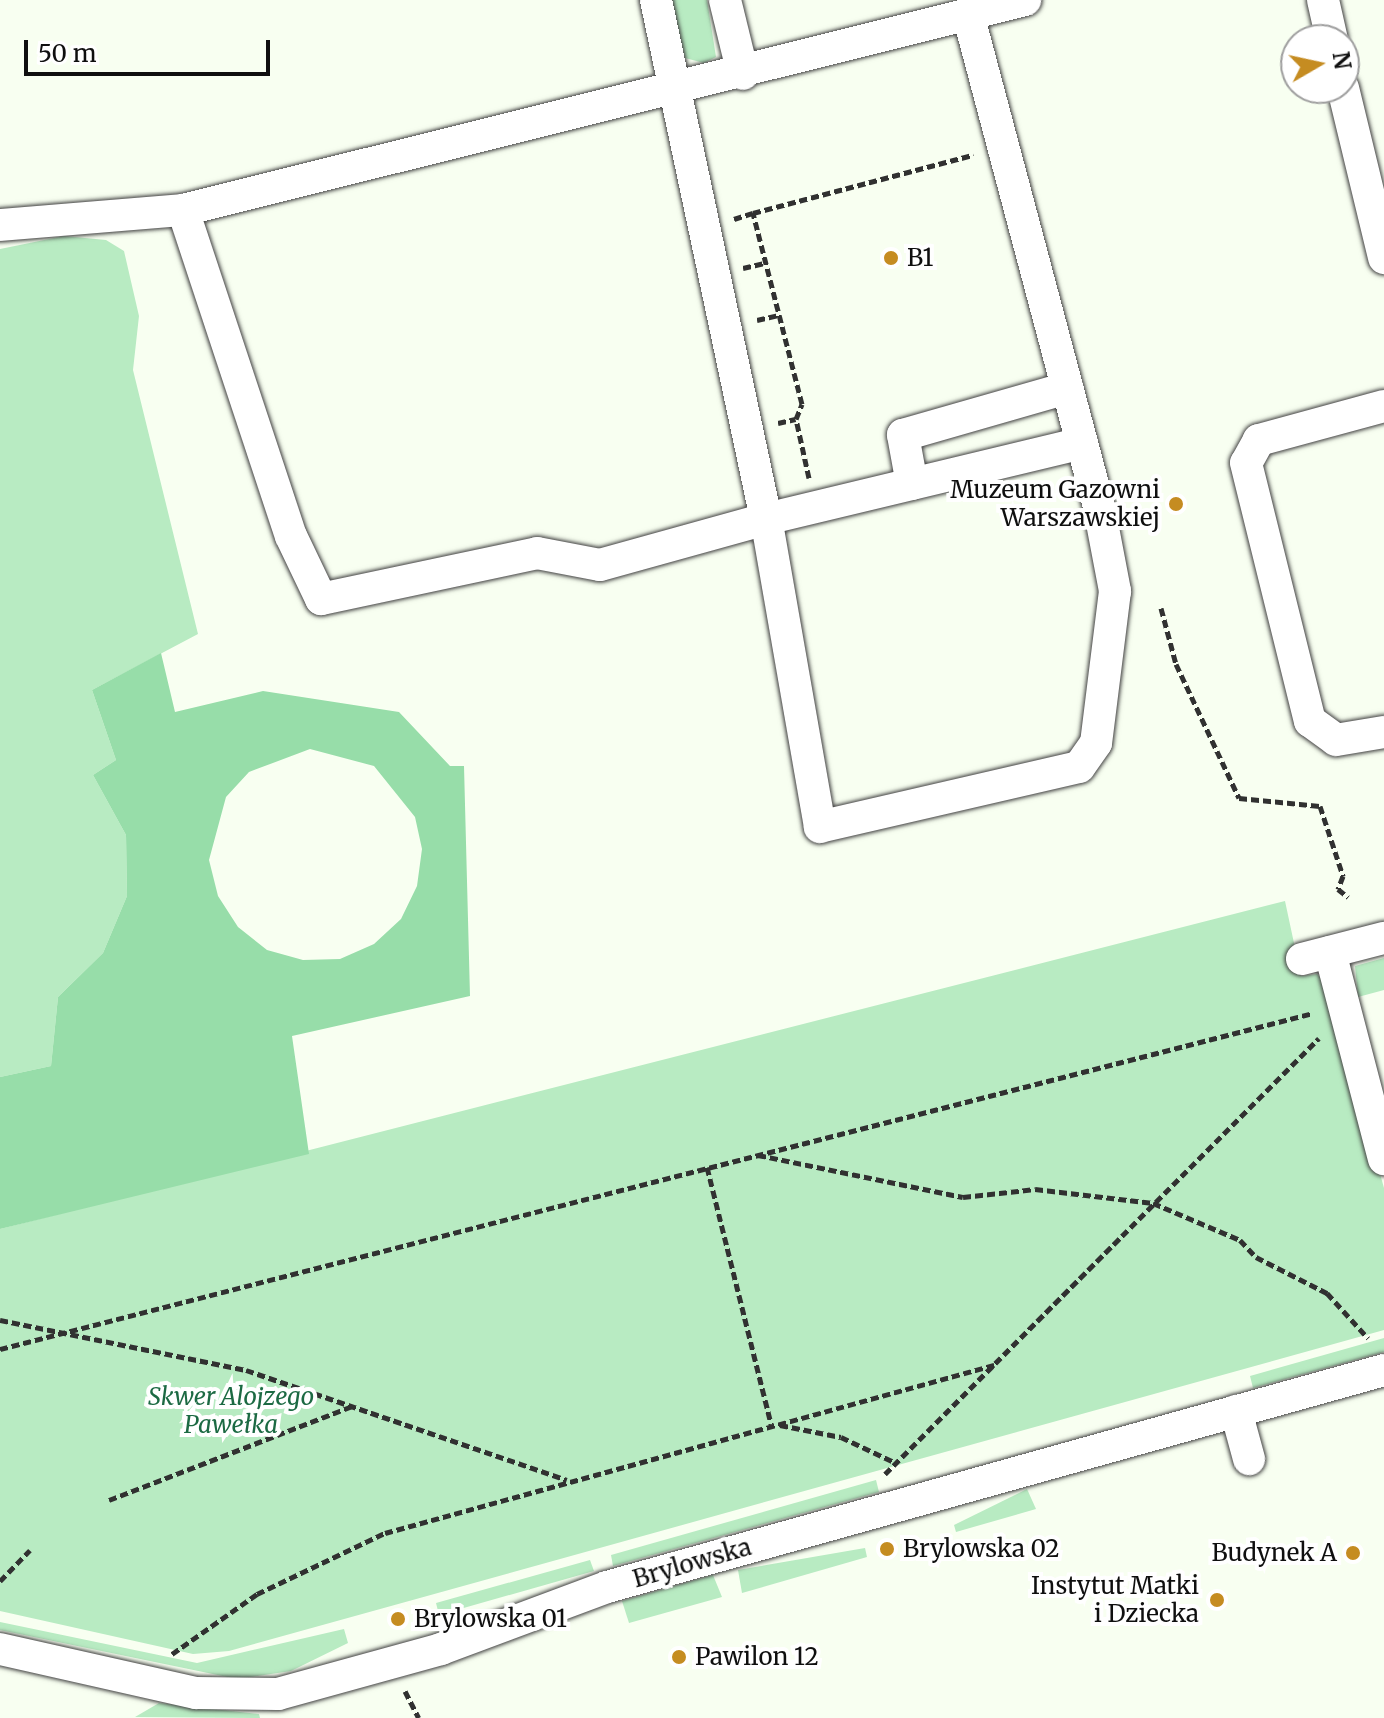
<!DOCTYPE html>
<html>
<head>
<meta charset="utf-8">
<style>
  body { margin:0 }
  #map { position:relative; width:1384px; height:1718px; overflow:hidden; background:#f8fff1; font-family:Merriweather,serif }
  div>[style] { position:absolute }
  .green>* { inset:0; background:#b8ebc2 }
  .forest>* { inset:0; background:#97dda9 }
  .path>* { height:5px; margin-top:-2.5px; transform-origin:0; background:repeating-linear-gradient(90deg,#313131 0 8px,transparent 0 12px) }
  .roads { filter:drop-shadow(0 0 2px #424242) drop-shadow(0 0 2px #424242) }
  .minor>* { height:32px; margin:-16px; padding:0 16px; transform-origin:16px; border-radius:16px; background:#fff }
  .dots>* { width:22px; height:22px; translate:-50% -50%; box-sizing:border-box; border:4px solid #fff; border-radius:50% }
  span { translate:-50% -50%; white-space:nowrap; text-align:center; line-height:1.15; -webkit-text-stroke:8px #fff; paint-order:stroke }
  .poi-label { font-size:24px; color:#0f0f0f }
  .left { translate:0 -50%; text-align:left }
  .right { translate:-100% -50%; text-align:right }
  .park-label { font-size:24px; color:#1c6a43; font-style:italic }
  .street-label { font-size:24px; color:#0f0f0f }
  .north { position:absolute; left:1280px; top:24px; width:80px; height:80px; box-sizing:border-box; background:#fff; border:2px solid #9f9f9f; border-radius:50%; rotate:81deg; font-size:22px; font-weight:700; line-height:32px; text-align:center; color:#0f0f0f }
  .north::after { content:''; display:block; margin:auto; width:28px; height:36px; background:#c58c21; clip-path:polygon(50% 0,100% 100%,50% 72%,0 100%) }
  .scale { position:absolute; left:24px; top:40px; width:246px; height:36px; box-sizing:border-box; border:4px solid #0f0f0f; border-top:0; padding-left:10px; font-size:24px; line-height:28px; white-space:nowrap; color:#0f0f0f; -webkit-text-stroke:6px #fff; paint-order:stroke }
</style>
</head>
<body>
<div id="map">
  <div class="green">
    <div style="clip-path:polygon(669px 0,707px 0,716px 57px,704px 63px,685px 58px)"></div>
    <div style="clip-path:polygon(64px 236px,106px 240px,124px 251px,139px 316px,133px 370px,198px 634px,92px 690px,116px 760px,93px 775px,126px 835px,127px 896px,103px 953px,58px 997px,51px 1066px,0 1077px,0 249px)"></div>
    <div style="clip-path:polygon(1285px 901px,1301px 976px,1317px 974px,1327px 984px,1384px 1188px,1384px 1330px,229px 1651px,193px 1654px,0 1611px,0 1229px)"></div>
    <div style="clip-path:polygon(1384px 958px,1384px 990px,1358px 997px,1355px 966px)"></div>
    <div style="clip-path:polygon(1384px 1338px,1384px 1352px,1253px 1388px,1250px 1376px)"></div>
    <div style="clip-path:polygon(876px 1480px,879px 1492px,613px 1566px,611px 1555px)"></div>
    <div style="clip-path:polygon(1027px 1489px,1036px 1509px,956px 1532px,954px 1525px)"></div>
    <div style="clip-path:polygon(865px 1548px,867px 1557px,742px 1593px,738px 1570px)"></div>
    <div style="clip-path:polygon(590px 1560px,594px 1571px,439px 1615px,436px 1603px)"></div>
    <div style="clip-path:polygon(713px 1575px,722px 1597px,629px 1623px,622px 1601px)"></div>
    <div style="clip-path:polygon(0 1622px,197px 1663px,344px 1629px,348px 1643px,291px 1671px,237px 1679px,0 1630px)"></div>
    <div style="clip-path:polygon(159px 1703px,259px 1714px,260px 1718px,135px 1717px)"></div>
  </div>
  <div class="forest">
    <div style="clip-path:polygon(evenodd,161px 653px,175px 712px,263px 691px,399px 712px,450px 766px,464px 766px,470px 996px,292px 1036px,309px 1154px,0 1229px,0 1077px,51px 1066px,58px 997px,103px 953px,127px 896px,126px 835px,93px 775px,116px 760px,92px 690px,161px 653px,310px 749px,374px 766px,415px 817px,422px 849px,417px 886px,401px 919px,374px 944px,340px 959px,303px 960px,267px 950px,238px 927px,218px 896px,209px 860px,226px 797px,249px 772px,310px 749px)"></div>
  </div>
  <div class="path">
    <div style="left:734px;top:219px;width:20px;rotate:-18deg"></div>
    <div style="left:743px;top:268px;width:23px;rotate:-13deg"></div>
    <div style="left:757px;top:320px;width:23px;rotate:-13deg"></div>
    <div style="left:778px;top:423px;width:18px;rotate:-13deg"></div>
    <div style="left:809px;top:478px;width:60px;rotate:-102.4deg"></div>
    <div style="left:796px;top:419px;width:16px;rotate:-68deg"></div>
    <div style="left:802px;top:404px;width:197px;rotate:-104.4deg"></div>
    <div style="left:753px;top:213px;width:228px;rotate:-14.8deg"></div>
    <div style="left:1161px;top:608px;width:58px;rotate:75deg"></div>
    <div style="left:1176px;top:664px;width:148px;rotate:64.8deg"></div>
    <div style="left:1239px;top:798px;width:81px;rotate:5.6deg"></div>
    <div style="left:1320px;top:806px;width:74px;rotate:71.8deg"></div>
    <div style="left:1343px;top:876px;width:14px;rotate:111deg"></div>
    <div style="left:1338px;top:889px;width:13px;rotate:39deg"></div>
    <div style="left:758px;top:1155px;width:209px;rotate:11.6deg"></div>
    <div style="left:963px;top:1197px;width:72px;rotate:-6.3deg"></div>
    <div style="left:1035px;top:1189px;width:119px;rotate:6.8deg"></div>
    <div style="left:1153px;top:1203px;width:95px;rotate:23deg"></div>
    <div style="left:1240px;top:1240px;width:23px;rotate:47deg"></div>
    <div style="left:1256px;top:1257px;width:80px;rotate:26.9deg"></div>
    <div style="left:1327px;top:1293px;width:61px;rotate:47.7deg"></div>
    <div style="left:707px;top:1167px;width:265px;rotate:76deg"></div>
    <div style="left:0;top:1320px;width:251px;rotate:11.5deg"></div>
    <div style="left:246px;top:1370px;width:339px;rotate:18.9deg"></div>
    <div style="left:0;top:1349px;width:1355px;rotate:-14.35deg"></div>
    <div style="left:780px;top:1425px;width:62px;rotate:11.1deg"></div>
    <div style="left:841px;top:1437px;width:61px;rotate:25.3deg"></div>
    <div style="left:885px;top:1474px;width:615px;rotate:-45.13deg"></div>
    <div style="left:109px;top:1500px;width:261px;rotate:-21.1deg"></div>
    <div style="left:0;top:1581px;width:43px;rotate:-45.9deg"></div>
    <div style="left:172px;top:1654px;width:104px;rotate:-35.2deg"></div>
    <div style="left:257px;top:1594px;width:142px;rotate:-25.5deg"></div>
    <div style="left:385px;top:1533px;width:632px;rotate:-15.42deg"></div>
    <div style="left:405px;top:1691px;width:30px;rotate:63deg"></div>
  </div>
  <div class="roads">
    <div class="minor">
      <div style="left:725px;top:0;width:76px;rotate:76.3deg"></div>
      <div style="left:1323px;top:0;width:41px;rotate:77.3deg"></div>
      <div style="left:968px;top:14px;width:510px;rotate:75.12deg"></div>
      <div style="left:1099px;top:507px;width:86px;rotate:79.2deg"></div>
      <div style="left:1115px;top:591px;width:153px;rotate:97.1deg"></div>
      <div style="left:1096px;top:743px;width:29px;rotate:125deg"></div>
      <div style="left:1079px;top:767px;width:266px;rotate:167deg"></div>
      <div style="left:820px;top:827px;width:313px;rotate:-99.9deg"></div>
      <div style="left:766px;top:519px;width:325px;rotate:-13.5deg"></div>
      <div style="left:1343px;top:88px;width:175px;rotate:76.4deg"></div>
      <div style="left:183px;top:210px;width:343px;rotate:71.7deg"></div>
      <div style="left:291px;top:536px;width:70px;rotate:64.5deg"></div>
      <div style="left:321px;top:599px;width:221px;rotate:-12deg"></div>
      <div style="left:537px;top:553px;width:64px;rotate:10.8deg"></div>
      <div style="left:600px;top:565px;width:172px;rotate:-15.5deg"></div>
      <div style="left:766px;top:519px;width:531px;rotate:-101.97deg"></div>
      <div style="left:0;top:225px;width:184px;rotate:-4.7deg"></div>
      <div style="left:183px;top:210px;width:868px;rotate:-14deg"></div>
      <div style="left:1384px;top:406px;width:130px;rotate:164.8deg"></div>
      <div style="left:1259px;top:440px;width:26px;rotate:119deg"></div>
      <div style="left:1246px;top:463px;width:266px;rotate:76.1deg"></div>
      <div style="left:1310px;top:721px;width:32px;rotate:36deg"></div>
      <div style="left:1336px;top:740px;width:49px;rotate:-9.5deg"></div>
      <div style="left:912px;top:484px;width:50px;rotate:-100.4deg"></div>
      <div style="left:903px;top:435px;width:171px;rotate:-16deg"></div>
      <div style="left:1330px;top:952px;width:214px;rotate:75.4deg"></div>
      <div style="left:1302px;top:959px;width:85px;rotate:-14.4deg"></div>
      <div style="left:1236px;top:1411px;width:50px;rotate:74.8deg"></div>
      <div style="left:0;top:1649px;width:201px;rotate:12.7deg"></div>
      <div style="left:196px;top:1693px;width:82px;rotate:0.7deg"></div>
      <div style="left:278px;top:1694px;width:169px;rotate:-15.4deg"></div>
      <div style="left:441px;top:1649px;width:177px;rotate:-20.5deg"></div>
      <div style="left:607px;top:1587px;width:807px;rotate:-15.6deg"></div>
    </div>
  </div>
  <div class="dots">
    <div style="left:891px;top:258px;background:#c58c21"></div>
    <div style="left:1176px;top:504px;background:#c58c21"></div>
    <div style="left:887px;top:1549px;background:#c58c21"></div>
    <div style="left:1353px;top:1553px;background:#c58c21"></div>
    <div style="left:1217px;top:1600px;background:#c58c21"></div>
    <div style="left:398px;top:1619px;background:#c58c21"></div>
    <div style="left:679px;top:1657px;background:#c58c21"></div>
  </div>
  <div class="poi-label">
    <span class="left" style="left:907px;top:258px">B1</span>
    <span class="right" style="left:1160px;top:504px">Muzeum Gazowni<br>Warszawskiej</span>
    <span class="left" style="left:903px;top:1549px">Brylowska 02</span>
    <span class="right" style="left:1337px;top:1553px">Budynek A</span>
    <span class="right" style="left:1199px;top:1600px">Instytut Matki<br>i Dziecka</span>
    <span class="left" style="left:414px;top:1619px">Brylowska 01</span>
    <span class="left" style="left:695px;top:1657px">Pawilon 12</span>
  </div>
  <div class="park-label">
    <span style="left:231px;top:1411px">Skwer Alojzego<br>Pawełka</span>
  </div>
  <div class="street-label">
    <span style="left:692px;top:1563px;rotate:-16deg">Brylowska</span>
  </div>
  <div class="north">N</div>
  <div class="scale">50 m</div>
</div>
</body>
</html>
